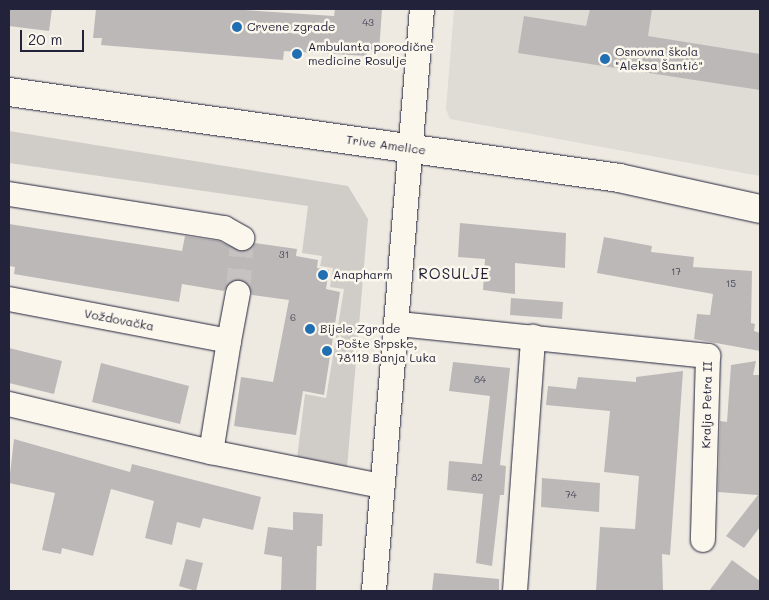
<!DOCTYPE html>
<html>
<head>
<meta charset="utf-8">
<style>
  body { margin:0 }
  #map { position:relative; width:769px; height:600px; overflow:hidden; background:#eeeae2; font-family:Mali,sans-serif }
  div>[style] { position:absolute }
  .built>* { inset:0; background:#dfdbd5 }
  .green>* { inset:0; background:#d0cdc9 }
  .building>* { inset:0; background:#bcb8b8 }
  .minor-tunnel>* { height:24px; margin-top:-12px; transform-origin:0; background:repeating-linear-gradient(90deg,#c5c2c1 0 24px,transparent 0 36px) }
  .roads { filter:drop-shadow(0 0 1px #22223b) drop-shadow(0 0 1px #22223b) }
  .minor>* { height:24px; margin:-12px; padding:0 12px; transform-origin:12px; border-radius:12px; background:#fbf7ec }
  .major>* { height:28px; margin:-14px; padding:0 14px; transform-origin:14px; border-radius:14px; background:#fbf7ec }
  .dots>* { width:14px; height:14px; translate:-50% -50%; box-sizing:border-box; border:2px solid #fbf7ec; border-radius:50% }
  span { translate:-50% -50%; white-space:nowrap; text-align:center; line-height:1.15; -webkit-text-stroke:5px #fbf7ec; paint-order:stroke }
  .number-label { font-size:10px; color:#48485a }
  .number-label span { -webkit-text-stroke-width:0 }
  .poi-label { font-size:12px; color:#22223b }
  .left { translate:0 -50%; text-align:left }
  .street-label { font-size:12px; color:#22223b }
  .quarter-label { font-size:15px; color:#22223b; letter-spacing:1px }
  .frame { position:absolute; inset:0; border:10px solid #22223b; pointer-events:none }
  .scale { position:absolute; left:20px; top:30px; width:64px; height:22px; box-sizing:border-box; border:2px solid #22223b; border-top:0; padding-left:6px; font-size:15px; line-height:18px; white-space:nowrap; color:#22223b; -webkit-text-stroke:4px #fbf7ec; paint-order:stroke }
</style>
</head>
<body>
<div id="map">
  <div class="built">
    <div style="clip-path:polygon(454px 9px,760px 9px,760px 176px,450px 119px,446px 109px)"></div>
  </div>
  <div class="green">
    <div style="clip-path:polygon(9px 131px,348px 186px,368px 219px,347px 468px,297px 458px,305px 394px,326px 398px,344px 289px,330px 287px,333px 268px,320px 266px,322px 256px,302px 253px,308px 206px,9px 163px)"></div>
  </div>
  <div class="building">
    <div style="clip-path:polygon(9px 9px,52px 9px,49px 31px,9px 26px)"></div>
    <div style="clip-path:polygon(96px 9px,228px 9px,334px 16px,335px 9px,382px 9px,379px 52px,367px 52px,367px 56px,284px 51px,283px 60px,101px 45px,102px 38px,93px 38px)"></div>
    <div style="clip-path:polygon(590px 9px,652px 9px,648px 36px,760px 54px,760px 90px,518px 53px,524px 16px,586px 26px)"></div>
    <div style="clip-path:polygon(460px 223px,566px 233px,565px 268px,515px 263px,515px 294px,483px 290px,485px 259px,458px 257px)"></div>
    <div style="clip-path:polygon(9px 224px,182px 251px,185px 236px,219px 241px,242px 252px,255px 243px,297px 249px,296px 256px,318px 260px,317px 268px,329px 270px,326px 289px,340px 292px,324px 395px,303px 391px,296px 435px,234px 426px,241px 377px,273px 382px,289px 300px,252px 295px,247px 283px,240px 279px,228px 284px,224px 291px,182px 284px,179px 302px,14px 274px,15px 267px,9px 266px)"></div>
    <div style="clip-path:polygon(604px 237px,652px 246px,651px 252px,694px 257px,693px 267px,752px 271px,751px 323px,755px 324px,754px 331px,760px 333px,760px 351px,694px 339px,697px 314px,710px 315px,713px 294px,597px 273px)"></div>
    <div style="clip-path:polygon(511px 298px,563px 302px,562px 319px,510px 315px)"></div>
    <div style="clip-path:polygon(9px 348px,62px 361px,54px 394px,9px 383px)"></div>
    <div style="clip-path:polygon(756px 361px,753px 375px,760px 375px,760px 527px,744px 548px,726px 536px,758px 495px,718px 492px,720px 421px,727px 422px,731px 365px)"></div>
    <div style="clip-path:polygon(453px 362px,510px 368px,500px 465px,506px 466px,504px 495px,500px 495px,492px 566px,476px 563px,483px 494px,447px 490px,449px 461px,482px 464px,490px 396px,449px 391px)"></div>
    <div style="clip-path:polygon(101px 363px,189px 386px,180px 424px,92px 402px)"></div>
    <div style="clip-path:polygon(683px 371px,670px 555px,662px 554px,663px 591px,596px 591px,600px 527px,635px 529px,639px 476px,604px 472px,610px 411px,546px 405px,548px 386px,576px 389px,578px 377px,636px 382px,636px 377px)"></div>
    <div style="clip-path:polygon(14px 439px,130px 472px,132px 464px,261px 497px,253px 530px,203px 518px,200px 528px,177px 522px,172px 545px,145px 538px,154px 501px,111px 489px,93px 556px,62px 548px,61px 554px,42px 550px,55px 493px,9px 483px)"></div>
    <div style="clip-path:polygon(542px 478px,600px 483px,599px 512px,541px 507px)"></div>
    <div style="clip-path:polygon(293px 512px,323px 514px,322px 546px,317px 546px,316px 591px,281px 591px,282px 557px,264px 554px,268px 527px,293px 530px)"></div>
    <div style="clip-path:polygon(186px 559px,203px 563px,196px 591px,179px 586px)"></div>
    <div style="clip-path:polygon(732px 560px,760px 581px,760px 591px,709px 591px)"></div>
    <div style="clip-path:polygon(434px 573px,499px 579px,499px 591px,432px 591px)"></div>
  </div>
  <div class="minor-tunnel">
    <div style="left:238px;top:293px;width:55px;rotate:-85.8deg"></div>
  </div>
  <div class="roads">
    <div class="minor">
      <div style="left:9px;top:194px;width:218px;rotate:9deg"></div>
      <div style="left:224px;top:228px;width:21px;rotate:29deg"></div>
      <div style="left:9px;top:299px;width:224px;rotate:10.8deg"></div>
      <div style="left:229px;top:341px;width:112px;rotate:99.2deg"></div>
      <div style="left:399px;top:324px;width:311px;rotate:5.9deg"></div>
      <div style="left:708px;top:356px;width:184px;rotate:91.6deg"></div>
      <div style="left:229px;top:341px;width:49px;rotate:-79.4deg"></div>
      <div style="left:9px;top:404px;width:208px;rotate:13.4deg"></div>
      <div style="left:211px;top:452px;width:173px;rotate:11.3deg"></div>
      <div style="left:374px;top:591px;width:584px;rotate:-85.29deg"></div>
      <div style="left:515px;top:591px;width:255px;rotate:-85.9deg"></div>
    </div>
    <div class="major">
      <div style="left:9px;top:92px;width:616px;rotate:8.02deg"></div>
      <div style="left:619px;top:178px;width:144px;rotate:12.4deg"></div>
    </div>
  </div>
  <div class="dots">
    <div style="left:237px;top:27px;background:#1f6fb2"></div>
    <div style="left:297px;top:54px;background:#1f6fb2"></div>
    <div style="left:605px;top:59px;background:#1f6fb2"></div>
    <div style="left:323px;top:275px;background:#1f6fb2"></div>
    <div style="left:310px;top:329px;background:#1f6fb2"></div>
    <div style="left:327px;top:351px;background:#1f6fb2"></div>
  </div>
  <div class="number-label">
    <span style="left:368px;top:23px">43</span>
    <span style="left:284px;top:255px">31</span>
    <span style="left:676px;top:272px">17</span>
    <span style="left:731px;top:284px">15</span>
    <span style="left:293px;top:318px">6</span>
    <span style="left:480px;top:380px">84</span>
    <span style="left:477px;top:478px">82</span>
    <span style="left:571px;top:495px">74</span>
  </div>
  <div class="poi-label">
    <span class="left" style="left:247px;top:27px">Crvene zgrade</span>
    <span class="left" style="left:308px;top:54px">Ambulanta porodične<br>medicine Rosulje</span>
    <span class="left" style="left:615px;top:59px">Osnovna škola<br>"Aleksa Šantić"</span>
    <span class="left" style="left:333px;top:275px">Anapharm</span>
    <span class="left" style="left:320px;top:329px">Bijele Zgrade</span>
    <span class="left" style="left:337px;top:351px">Pošte Srpske,<br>78119 Banja Luka</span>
  </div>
  <div class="street-label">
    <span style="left:386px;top:145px;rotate:8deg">Trive Amelice</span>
    <span style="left:119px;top:320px;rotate:11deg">Voždovačka</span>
    <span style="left:707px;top:405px;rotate:-89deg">Kralja Petra II</span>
  </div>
  <div class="quarter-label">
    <span style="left:454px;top:274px">ROSULJE</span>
  </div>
  <div class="frame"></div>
  <div class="scale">20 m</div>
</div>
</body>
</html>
